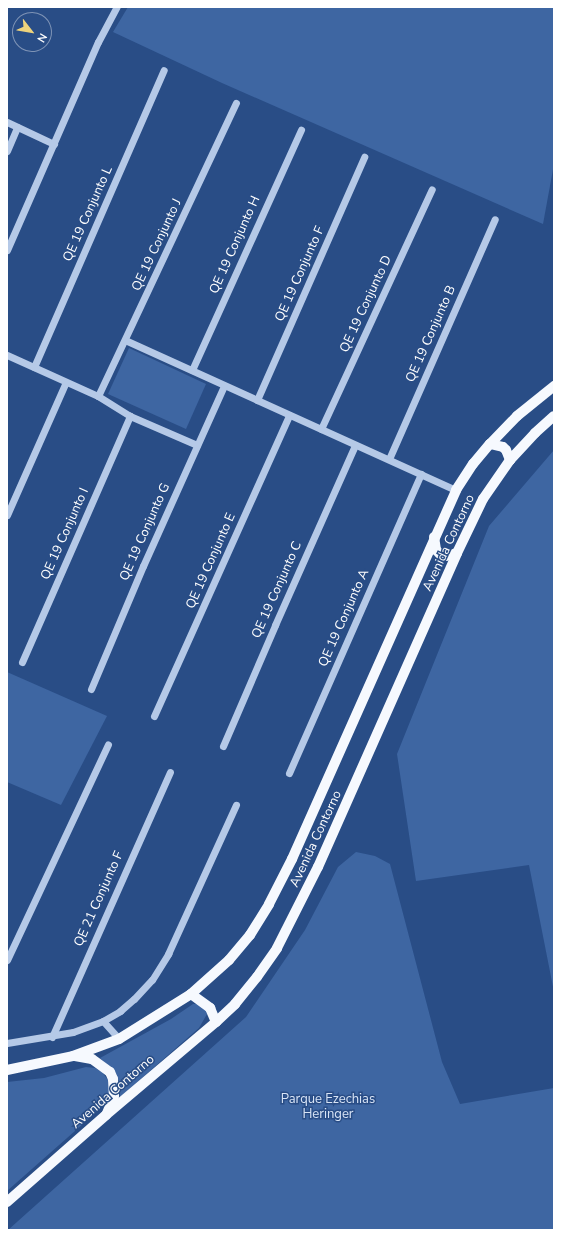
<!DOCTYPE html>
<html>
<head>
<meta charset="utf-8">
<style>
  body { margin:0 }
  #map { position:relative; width:561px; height:1237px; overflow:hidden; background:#294d86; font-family:"Nunito Sans",sans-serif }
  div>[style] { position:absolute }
  .green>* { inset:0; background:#3e66a2 }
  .minor>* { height:7px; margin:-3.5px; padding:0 3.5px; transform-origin:3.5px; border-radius:3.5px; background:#b5c9e7 }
  .major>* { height:10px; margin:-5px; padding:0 5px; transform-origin:5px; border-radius:5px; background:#f6f9fe }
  span { translate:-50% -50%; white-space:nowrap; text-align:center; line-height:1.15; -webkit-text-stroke:3px #294d86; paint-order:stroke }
  .street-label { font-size:13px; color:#fff }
  .park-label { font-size:13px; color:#d8e4f6 }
  .frame { position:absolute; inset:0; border:8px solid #fff; pointer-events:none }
  .north { position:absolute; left:12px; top:12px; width:40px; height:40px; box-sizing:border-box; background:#294d86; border:1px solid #7f94b6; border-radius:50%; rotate:121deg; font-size:11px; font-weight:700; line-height:16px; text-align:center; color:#fff }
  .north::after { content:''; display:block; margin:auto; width:14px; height:18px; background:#eed37c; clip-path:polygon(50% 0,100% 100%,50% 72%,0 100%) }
</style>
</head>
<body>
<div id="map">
  <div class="green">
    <div style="clip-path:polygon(128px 7px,554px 7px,554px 164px,543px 224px,222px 83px,113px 32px)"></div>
    <div style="clip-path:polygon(129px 348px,206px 384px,186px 429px,108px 394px)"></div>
    <div style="clip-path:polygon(554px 450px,554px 992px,529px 865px,416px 881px,397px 754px,489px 526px)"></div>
    <div style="clip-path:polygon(7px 672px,107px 716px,61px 805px,7px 782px)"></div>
    <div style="clip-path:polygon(356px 852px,375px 856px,390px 864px,442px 1062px,460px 1104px,554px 1088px,554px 1230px,8px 1230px,246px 1017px,305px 930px,338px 867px)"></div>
    <div style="clip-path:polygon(193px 1004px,199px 1004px,205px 1008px,207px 1014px,199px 1028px,120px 1097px,120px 1083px,115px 1072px,100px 1058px,171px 1019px)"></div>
    <div style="clip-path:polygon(86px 1067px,95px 1068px,102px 1072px,108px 1080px,110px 1089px,108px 1098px,101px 1108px,7px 1191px,7px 1082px,44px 1078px)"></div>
  </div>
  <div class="minor">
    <div style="left:7px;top:122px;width:52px;rotate:25.1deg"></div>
    <div style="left:7px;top:151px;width:26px;rotate:-67deg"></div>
    <div style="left:7px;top:250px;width:227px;rotate:-66.4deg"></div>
    <div style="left:98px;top:42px;width:40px;rotate:-62deg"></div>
    <div style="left:125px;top:340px;width:363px;rotate:24.4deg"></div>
    <div style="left:7px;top:355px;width:100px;rotate:24.3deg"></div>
    <div style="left:98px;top:396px;width:38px;rotate:32deg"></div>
    <div style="left:130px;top:416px;width:73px;rotate:23.4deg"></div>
    <div style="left:34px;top:367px;width:324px;rotate:-66.4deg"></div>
    <div style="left:192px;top:370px;width:264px;rotate:-65.6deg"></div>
    <div style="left:98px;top:396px;width:324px;rotate:-64.8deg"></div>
    <div style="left:257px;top:400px;width:266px;rotate:-66.2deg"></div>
    <div style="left:321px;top:429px;width:264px;rotate:-65.2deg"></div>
    <div style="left:389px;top:459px;width:262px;rotate:-66.2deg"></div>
    <div style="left:7px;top:515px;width:145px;rotate:-66.1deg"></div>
    <div style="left:22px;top:662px;width:269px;rotate:-66.3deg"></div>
    <div style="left:91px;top:689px;width:134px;rotate:-67.1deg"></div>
    <div style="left:143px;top:566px;width:197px;rotate:-65.8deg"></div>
    <div style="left:154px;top:716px;width:330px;rotate:-65.8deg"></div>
    <div style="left:223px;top:746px;width:132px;rotate:-66.7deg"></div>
    <div style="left:275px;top:625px;width:197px;rotate:-66deg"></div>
    <div style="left:289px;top:773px;width:327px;rotate:-66.2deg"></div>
    <div style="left:7px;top:960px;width:238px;rotate:-64.9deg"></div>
    <div style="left:103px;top:1021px;width:24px;rotate:48deg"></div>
    <div style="left:52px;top:1037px;width:290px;rotate:-66deg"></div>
    <div style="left:7px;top:1043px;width:67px;rotate:-9.5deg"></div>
    <div style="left:73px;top:1032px;width:32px;rotate:-20deg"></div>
    <div style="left:103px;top:1021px;width:20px;rotate:-30deg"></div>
    <div style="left:120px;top:1011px;width:18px;rotate:-41deg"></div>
    <div style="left:134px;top:999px;width:26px;rotate:-47deg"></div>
    <div style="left:152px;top:980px;width:31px;rotate:-58deg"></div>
    <div style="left:168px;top:954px;width:164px;rotate:-65.5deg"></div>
  </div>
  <div class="major">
    <div style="left:490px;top:444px;width:13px;rotate:13deg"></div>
    <div style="left:503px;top:447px;width:4px;rotate:45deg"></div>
    <div style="left:506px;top:450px;width:11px;rotate:68deg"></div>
    <div style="left:434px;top:537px;width:13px;rotate:81deg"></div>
    <div style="left:436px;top:550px;width:6px;rotate:45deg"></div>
    <div style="left:440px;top:554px;width:6px;rotate:18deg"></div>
    <div style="left:446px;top:556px;width:11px;rotate:-15deg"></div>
    <div style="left:191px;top:994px;width:24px;rotate:36deg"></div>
    <div style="left:210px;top:1008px;width:15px;rotate:67deg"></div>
    <div style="left:75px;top:1056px;width:17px;rotate:10deg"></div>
    <div style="left:92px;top:1059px;width:22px;rotate:36deg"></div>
    <div style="left:110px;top:1072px;width:8px;rotate:67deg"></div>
    <div style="left:113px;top:1079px;width:17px;rotate:87deg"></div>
    <div style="left:114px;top:1096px;width:18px;rotate:112deg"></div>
    <div style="left:7px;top:1070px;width:67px;rotate:-12deg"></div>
    <div style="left:73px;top:1056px;width:49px;rotate:-20.3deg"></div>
    <div style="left:119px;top:1039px;width:85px;rotate:-32deg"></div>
    <div style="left:191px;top:994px;width:51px;rotate:-41.8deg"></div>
    <div style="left:229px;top:960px;width:33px;rotate:-50deg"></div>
    <div style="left:250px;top:935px;width:36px;rotate:-58deg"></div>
    <div style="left:269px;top:904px;width:51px;rotate:-62.9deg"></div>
    <div style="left:292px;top:859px;width:404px;rotate:-66deg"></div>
    <div style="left:456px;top:490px;width:31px;rotate:-57deg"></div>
    <div style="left:473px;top:464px;width:26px;rotate:-50deg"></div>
    <div style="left:490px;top:444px;width:39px;rotate:-46deg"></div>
    <div style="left:517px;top:416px;width:48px;rotate:-39deg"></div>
    <div style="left:7px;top:1202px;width:132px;rotate:-41.3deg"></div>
    <div style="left:106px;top:1115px;width:144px;rotate:-40.2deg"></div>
    <div style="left:216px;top:1022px;width:26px;rotate:-43deg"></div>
    <div style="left:235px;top:1004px;width:35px;rotate:-51deg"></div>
    <div style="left:257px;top:977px;width:35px;rotate:-55deg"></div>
    <div style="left:277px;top:948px;width:91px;rotate:-63.2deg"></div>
    <div style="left:318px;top:867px;width:343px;rotate:-66.1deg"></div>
    <div style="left:457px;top:553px;width:60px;rotate:-64.3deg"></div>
    <div style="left:483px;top:499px;width:47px;rotate:-55.3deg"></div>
    <div style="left:510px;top:460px;width:37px;rotate:-47deg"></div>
    <div style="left:535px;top:433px;width:25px;rotate:-42deg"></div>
  </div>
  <div class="street-label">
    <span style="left:88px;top:214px;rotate:-66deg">QE 19 Conjunto L</span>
    <span style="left:157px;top:245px;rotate:-65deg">QE 19 Conjunto J</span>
    <span style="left:235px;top:245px;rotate:-66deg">QE 19 Conjunto H</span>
    <span style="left:300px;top:274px;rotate:-66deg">QE 19 Conjunto F</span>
    <span style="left:366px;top:304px;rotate:-65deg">QE 19 Conjunto D</span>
    <span style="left:431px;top:334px;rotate:-66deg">QE 19 Conjunto B</span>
    <span style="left:145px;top:532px;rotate:-66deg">QE 19 Conjunto G</span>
    <span style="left:65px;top:534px;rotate:-66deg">QE 19 Conjunto I</span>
    <span style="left:449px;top:543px;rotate:-65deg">Avenida Contorno</span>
    <span style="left:211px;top:561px;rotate:-66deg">QE 19 Conjunto E</span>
    <span style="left:277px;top:590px;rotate:-66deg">QE 19 Conjunto C</span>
    <span style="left:344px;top:618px;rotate:-66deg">QE 19 Conjunto A</span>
    <span style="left:316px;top:839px;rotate:-65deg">Avenida Contorno</span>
    <span style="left:99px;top:899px;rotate:-66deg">QE 21 Conjunto F</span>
    <span style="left:113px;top:1092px;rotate:-41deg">Avenida Contorno</span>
  </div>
  <div class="park-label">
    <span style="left:328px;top:1107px">Parque Ezechias<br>Heringer</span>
  </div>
  <div class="frame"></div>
  <div class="north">N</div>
</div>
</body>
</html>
